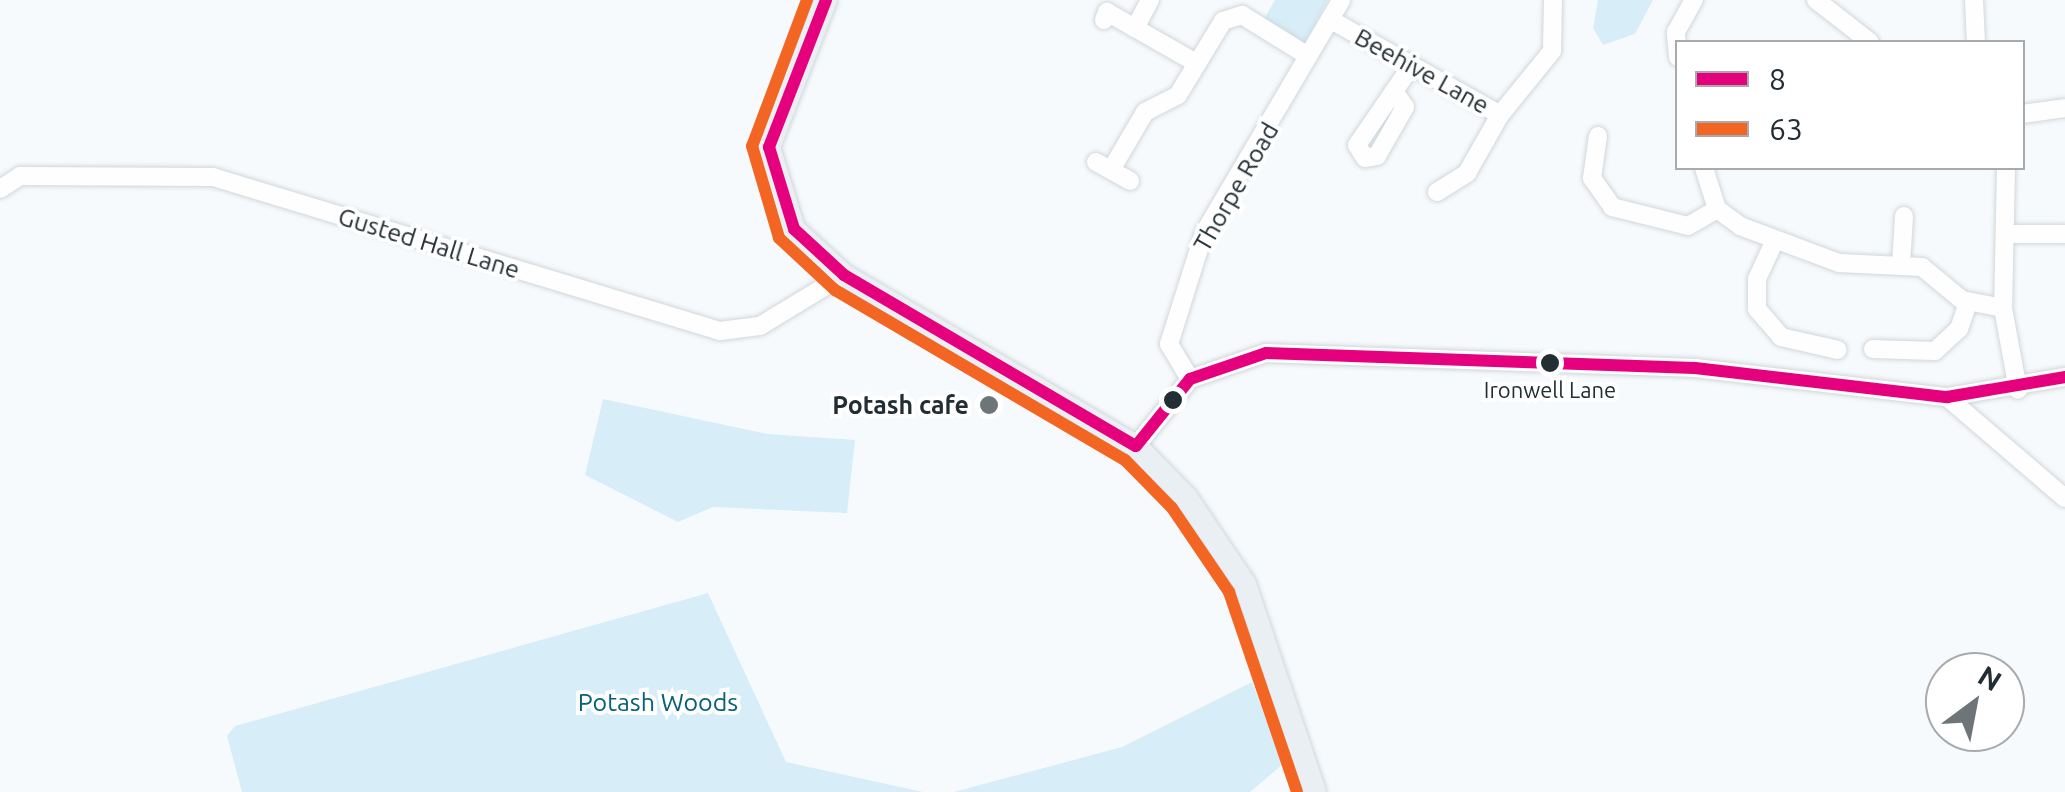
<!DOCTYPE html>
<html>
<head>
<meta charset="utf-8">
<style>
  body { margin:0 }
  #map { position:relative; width:2065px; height:792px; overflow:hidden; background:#f7fafc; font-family:Ubuntu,sans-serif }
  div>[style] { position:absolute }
  .green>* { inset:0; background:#d7edf7 }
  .roads { filter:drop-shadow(0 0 2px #cfd7db) drop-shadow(0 0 2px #cfd7db) }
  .minor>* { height:18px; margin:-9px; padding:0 9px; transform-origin:9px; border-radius:9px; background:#fefeff }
  .major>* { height:22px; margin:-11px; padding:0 11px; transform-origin:11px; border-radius:11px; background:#eaeff3 }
  .bus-1>* { height:12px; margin:-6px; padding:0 6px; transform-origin:6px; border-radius:6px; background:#e5007d }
  .bus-2>* { height:12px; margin:-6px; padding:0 6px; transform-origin:6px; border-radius:6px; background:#f26522 }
  .dots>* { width:28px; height:28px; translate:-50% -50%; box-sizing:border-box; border:5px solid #fff; border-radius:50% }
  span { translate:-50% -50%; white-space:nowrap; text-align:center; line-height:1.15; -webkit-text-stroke:8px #fff; paint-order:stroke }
  .bus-label { font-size:22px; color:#222e33 }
  .street-label { font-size:25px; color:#222e33 }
  .poi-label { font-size:25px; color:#222e33; font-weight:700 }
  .right { translate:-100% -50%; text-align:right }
  .park-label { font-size:25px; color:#096079 }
  .legend { position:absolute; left:1675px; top:40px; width:350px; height:130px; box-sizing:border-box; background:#fff; border:2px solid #a7abad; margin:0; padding:12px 18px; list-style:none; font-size:30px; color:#222e33 }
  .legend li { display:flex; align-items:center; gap:20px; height:50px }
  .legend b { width:50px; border:2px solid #a7abad }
  .north { position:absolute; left:1925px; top:652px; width:100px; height:100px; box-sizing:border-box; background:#fff; border:2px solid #a7abad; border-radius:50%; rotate:32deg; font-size:28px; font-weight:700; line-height:40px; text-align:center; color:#222e33 }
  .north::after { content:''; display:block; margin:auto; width:35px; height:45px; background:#6d7579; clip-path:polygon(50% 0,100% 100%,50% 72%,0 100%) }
</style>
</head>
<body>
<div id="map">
  <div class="green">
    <div style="clip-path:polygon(1275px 0,1328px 0,1299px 54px,1259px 28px)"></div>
    <div style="clip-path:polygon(1598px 0,1653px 0,1635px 34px,1603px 45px,1593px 28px)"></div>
    <div style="clip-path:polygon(603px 399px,768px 434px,855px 440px,847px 513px,713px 507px,678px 522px,585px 475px)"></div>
    <div style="clip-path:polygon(708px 593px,786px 762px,923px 792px,242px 792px,227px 736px,235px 726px)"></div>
    <div style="clip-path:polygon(1252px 682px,1283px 764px,1250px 792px,954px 792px,1122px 747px)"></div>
  </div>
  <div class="roads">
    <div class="minor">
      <div style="left:1150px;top:0;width:32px;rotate:118deg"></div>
      <div style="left:1135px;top:28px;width:70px;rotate:29.8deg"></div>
      <div style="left:1816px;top:0;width:68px;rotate:37.9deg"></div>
      <div style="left:1974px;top:0;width:42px;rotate:87.3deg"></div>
      <div style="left:1104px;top:20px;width:9px;rotate:-69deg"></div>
      <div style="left:1107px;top:12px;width:32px;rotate:30deg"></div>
      <div style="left:1331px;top:20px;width:194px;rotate:29.3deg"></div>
      <div style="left:1500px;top:115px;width:82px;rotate:-50.9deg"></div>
      <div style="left:1552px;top:51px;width:51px;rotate:-88.9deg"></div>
      <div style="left:1678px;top:57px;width:25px;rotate:-95deg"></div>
      <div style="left:1676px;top:32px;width:37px;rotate:-61deg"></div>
      <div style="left:1398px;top:97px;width:12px;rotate:55deg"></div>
      <div style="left:1405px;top:107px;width:56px;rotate:119.7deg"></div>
      <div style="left:1377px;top:156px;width:12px;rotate:171deg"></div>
      <div style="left:1365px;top:158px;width:15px;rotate:-122deg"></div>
      <div style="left:1357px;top:145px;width:97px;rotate:-55.5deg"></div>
      <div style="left:2022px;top:114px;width:43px;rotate:-7.9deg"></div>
      <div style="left:1598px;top:136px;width:42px;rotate:98.1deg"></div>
      <div style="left:1592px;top:178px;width:35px;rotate:55deg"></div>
      <div style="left:1612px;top:207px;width:78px;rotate:14deg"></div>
      <div style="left:1688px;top:226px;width:34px;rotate:-30deg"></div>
      <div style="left:1096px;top:162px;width:39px;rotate:29deg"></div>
      <div style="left:1704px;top:168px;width:43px;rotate:72.4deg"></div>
      <div style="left:1717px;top:209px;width:29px;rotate:36deg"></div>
      <div style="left:1740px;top:226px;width:106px;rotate:20.5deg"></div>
      <div style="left:1839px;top:263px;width:83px;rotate:2.8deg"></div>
      <div style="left:1922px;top:267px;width:52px;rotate:39.5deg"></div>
      <div style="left:1962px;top:300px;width:42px;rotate:11deg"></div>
      <div style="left:2006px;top:168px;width:140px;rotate:91.2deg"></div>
      <div style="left:2003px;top:308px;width:83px;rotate:79.6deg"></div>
      <div style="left:1111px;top:170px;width:67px;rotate:-59.6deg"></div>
      <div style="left:1145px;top:112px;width:37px;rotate:-27deg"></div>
      <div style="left:1178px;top:95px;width:87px;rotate:-58.7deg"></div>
      <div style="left:1223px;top:21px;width:20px;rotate:-18deg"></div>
      <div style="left:1242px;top:15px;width:78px;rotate:31.8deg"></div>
      <div style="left:0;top:189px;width:24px;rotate:-33deg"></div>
      <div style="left:20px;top:176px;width:193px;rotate:0.3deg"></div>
      <div style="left:213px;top:177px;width:530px;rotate:16.9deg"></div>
      <div style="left:720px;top:331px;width:40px;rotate:-7.1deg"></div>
      <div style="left:760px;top:326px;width:98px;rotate:-31.3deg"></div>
      <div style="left:1437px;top:192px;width:36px;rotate:-32deg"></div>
      <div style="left:1467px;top:173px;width:67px;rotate:-60.4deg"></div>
      <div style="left:2011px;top:234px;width:54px"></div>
      <div style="left:1775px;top:240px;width:43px;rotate:114.8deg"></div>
      <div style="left:1757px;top:279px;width:30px;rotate:90deg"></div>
      <div style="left:1757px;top:309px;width:37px;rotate:49deg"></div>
      <div style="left:1781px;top:337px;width:58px;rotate:12.8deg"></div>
      <div style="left:1901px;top:264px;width:48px;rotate:-86.4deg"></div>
      <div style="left:1873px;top:349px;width:62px;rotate:1.8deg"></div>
      <div style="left:1935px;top:351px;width:33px;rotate:-43deg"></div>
      <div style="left:1959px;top:329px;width:28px;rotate:-71deg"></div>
      <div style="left:1190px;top:379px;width:41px;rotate:-121deg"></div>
      <div style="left:1169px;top:344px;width:116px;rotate:-72.5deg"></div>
      <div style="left:1204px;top:233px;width:270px;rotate:-59.5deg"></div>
      <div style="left:1947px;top:397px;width:155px;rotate:40.6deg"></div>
      <div style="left:1136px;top:446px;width:86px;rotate:-51.1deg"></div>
      <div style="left:1190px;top:379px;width:80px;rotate:-18.9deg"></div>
      <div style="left:1266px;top:353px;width:429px;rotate:2deg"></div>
      <div style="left:1695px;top:368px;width:254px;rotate:6.6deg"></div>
      <div style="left:1947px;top:397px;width:120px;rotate:-9.6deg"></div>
    </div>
    <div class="major">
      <div style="left:826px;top:0;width:158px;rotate:111.2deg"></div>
      <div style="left:769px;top:147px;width:86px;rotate:73deg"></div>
      <div style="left:794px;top:229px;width:68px;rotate:42.6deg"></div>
      <div style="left:844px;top:275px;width:338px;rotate:30.4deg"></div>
      <div style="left:1136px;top:446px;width:71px;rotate:45.6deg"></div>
      <div style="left:1186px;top:497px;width:105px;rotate:55.9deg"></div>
      <div style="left:1245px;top:584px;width:219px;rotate:71.4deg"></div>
    </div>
  </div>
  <div class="bus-1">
    <div style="left:826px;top:0;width:158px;rotate:111.2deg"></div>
    <div style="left:769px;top:147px;width:86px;rotate:73deg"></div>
    <div style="left:794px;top:229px;width:68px;rotate:42.6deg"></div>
    <div style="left:844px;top:275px;width:338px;rotate:30.4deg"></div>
    <div style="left:1136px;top:446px;width:86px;rotate:-51.1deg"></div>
    <div style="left:1190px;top:379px;width:80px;rotate:-18.9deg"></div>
    <div style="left:1266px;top:353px;width:429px;rotate:2deg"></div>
    <div style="left:1695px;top:368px;width:254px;rotate:6.6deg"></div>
    <div style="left:1947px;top:397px;width:120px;rotate:-9.6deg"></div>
  </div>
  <div class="bus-2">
    <div style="left:807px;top:0;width:156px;rotate:110.6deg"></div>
    <div style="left:752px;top:146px;width:96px;rotate:73.6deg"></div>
    <div style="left:779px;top:238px;width:76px;rotate:42.9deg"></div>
    <div style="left:835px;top:290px;width:336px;rotate:30.4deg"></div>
    <div style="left:1125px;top:460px;width:67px;rotate:45.6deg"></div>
    <div style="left:1172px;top:508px;width:102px;rotate:55.8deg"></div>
    <div style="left:1229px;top:592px;width:211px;rotate:71.2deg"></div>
  </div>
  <div class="dots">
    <div style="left:1550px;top:363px;background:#222e33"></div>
    <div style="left:1173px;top:400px;background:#222e33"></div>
    <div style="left:989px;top:405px;background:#6d7579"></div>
  </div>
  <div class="bus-label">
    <span style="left:1550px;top:390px">Ironwell Lane</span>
  </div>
  <div class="street-label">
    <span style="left:1422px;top:71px;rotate:29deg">Beehive Lane</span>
    <span style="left:1236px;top:187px;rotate:-60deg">Thorpe Road</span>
    <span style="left:429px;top:243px;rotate:17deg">Gusted Hall Lane</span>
  </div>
  <div class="poi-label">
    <span class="right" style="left:969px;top:405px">Potash cafe</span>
  </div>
  <div class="park-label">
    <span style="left:658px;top:702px">Potash Woods</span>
  </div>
  <ul class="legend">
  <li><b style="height:12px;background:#e5007d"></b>8</li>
  <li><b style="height:12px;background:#f26522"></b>63</li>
  </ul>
  <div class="north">N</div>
</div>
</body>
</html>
